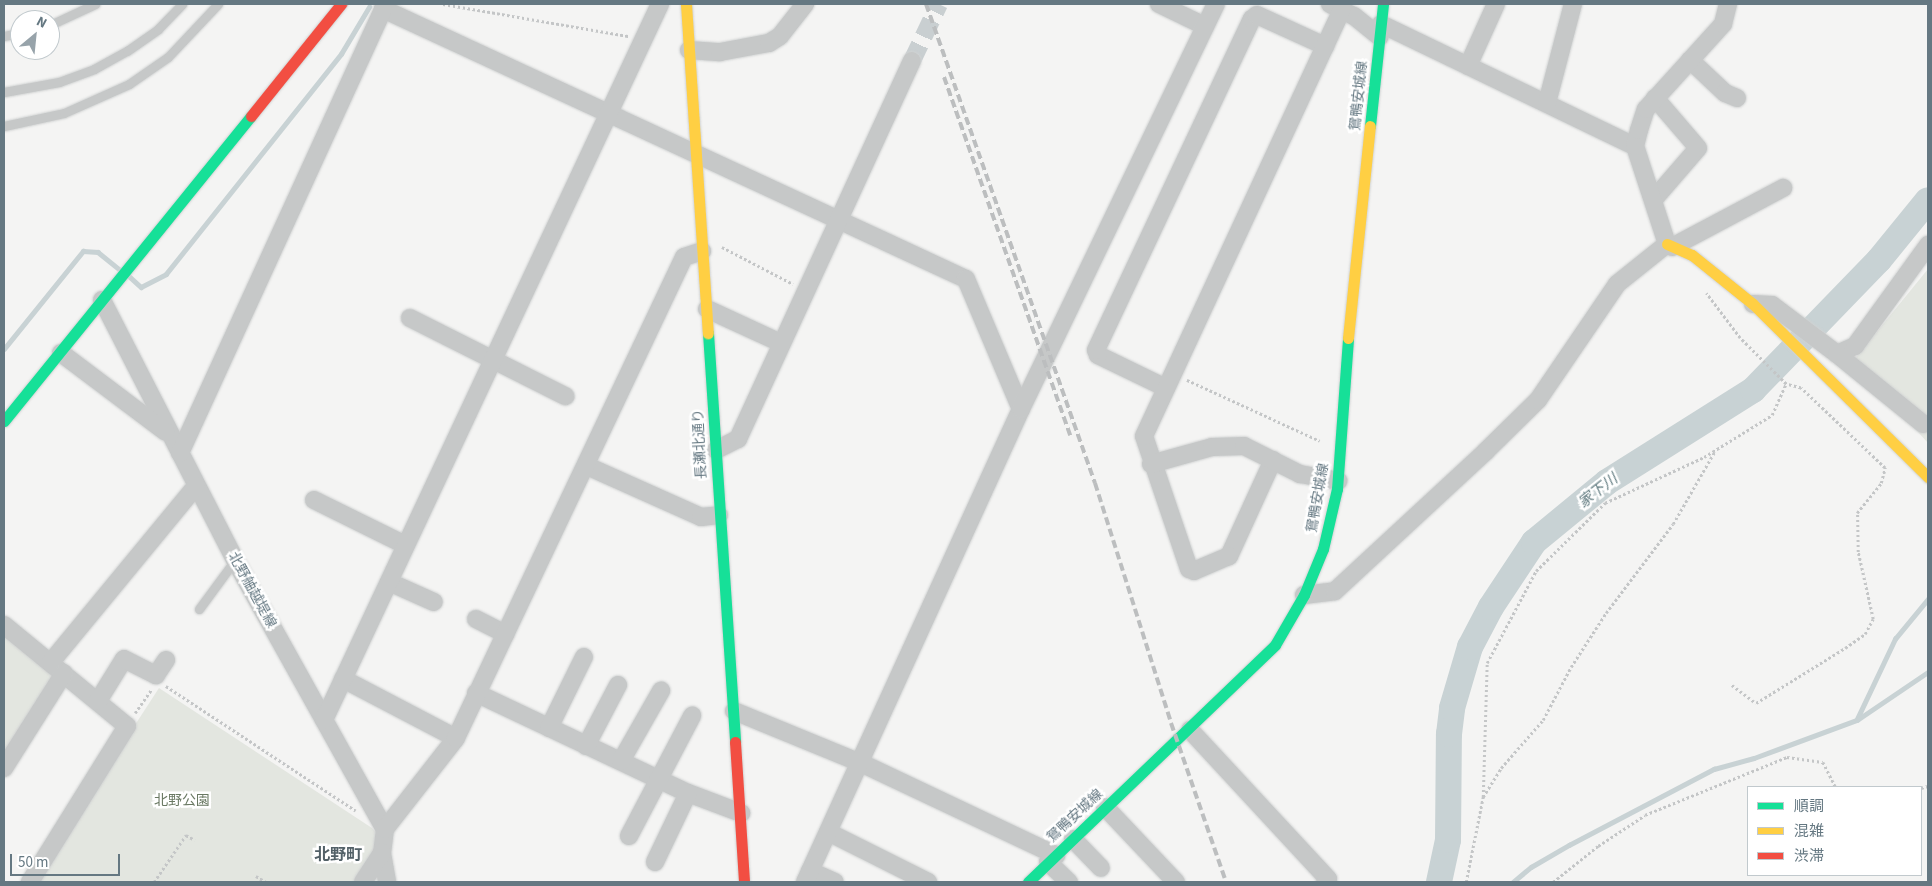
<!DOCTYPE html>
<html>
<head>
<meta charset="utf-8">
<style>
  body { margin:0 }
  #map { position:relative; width:1932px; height:886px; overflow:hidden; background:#f4f4f3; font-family:"Source Sans 3","Noto Sans JP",sans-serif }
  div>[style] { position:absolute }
  .green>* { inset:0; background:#e3e6e0 }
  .stream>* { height:4.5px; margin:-2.25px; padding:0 2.25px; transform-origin:2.25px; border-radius:2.25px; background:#c8d2d4 }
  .river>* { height:26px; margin:-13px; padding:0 13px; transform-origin:13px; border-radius:13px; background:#c8d2d4 }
  .street-tunnel>* { height:18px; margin-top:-9px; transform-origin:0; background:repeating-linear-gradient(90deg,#c9cfd1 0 18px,transparent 0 27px) }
  .path>* { height:2.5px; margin-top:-1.25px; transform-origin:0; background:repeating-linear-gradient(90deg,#c4c6c7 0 2.5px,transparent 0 5px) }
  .roads { filter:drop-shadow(0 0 1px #d0d2d2) drop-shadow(0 0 1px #d0d2d2) }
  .lane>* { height:9px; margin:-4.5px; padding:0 4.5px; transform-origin:4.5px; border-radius:4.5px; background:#c6c8c8 }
  .street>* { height:18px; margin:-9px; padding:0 9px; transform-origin:9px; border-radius:9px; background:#c6c8c8 }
  .fast>* { height:11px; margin:-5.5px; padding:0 5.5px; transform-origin:5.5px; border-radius:5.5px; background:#16e098 }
  .slow>* { height:11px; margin:-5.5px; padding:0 5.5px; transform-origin:5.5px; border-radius:5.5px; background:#ffcf43 }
  .jam>* { height:11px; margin:-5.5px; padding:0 5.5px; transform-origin:5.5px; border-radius:5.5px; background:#f24e42 }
  .rail>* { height:4px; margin-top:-2px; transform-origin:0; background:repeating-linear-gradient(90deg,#bcbebf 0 8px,transparent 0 12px) }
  span { translate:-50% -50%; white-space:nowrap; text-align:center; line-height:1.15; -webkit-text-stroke:5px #fff; paint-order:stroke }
  .street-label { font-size:14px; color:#657882 }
  .park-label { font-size:14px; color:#6a7963 }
  .water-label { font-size:15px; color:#607a7f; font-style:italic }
  .quarter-label { font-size:16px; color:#526067; font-weight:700 }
  .frame { position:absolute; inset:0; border:5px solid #657882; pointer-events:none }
  .legend { position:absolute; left:1747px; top:786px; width:175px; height:90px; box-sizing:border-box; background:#fff; border:1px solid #c1c9cd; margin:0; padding:6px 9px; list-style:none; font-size:15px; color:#657882 }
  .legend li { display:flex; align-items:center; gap:10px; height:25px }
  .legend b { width:25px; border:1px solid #c1c9cd }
  .north { position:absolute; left:10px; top:10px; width:50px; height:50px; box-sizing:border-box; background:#fff; border:1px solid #c1c9cd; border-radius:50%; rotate:28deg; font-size:14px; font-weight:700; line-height:20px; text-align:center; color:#657882 }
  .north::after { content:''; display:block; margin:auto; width:18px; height:22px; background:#97a3aa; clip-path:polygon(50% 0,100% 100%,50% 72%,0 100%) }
  .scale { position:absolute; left:10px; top:854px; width:110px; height:22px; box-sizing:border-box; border:2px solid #657882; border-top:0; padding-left:6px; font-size:15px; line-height:18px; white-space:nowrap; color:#657882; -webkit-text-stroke:4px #fff; paint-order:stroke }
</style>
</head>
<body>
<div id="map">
  <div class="green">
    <div style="clip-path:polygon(1928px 269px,1928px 443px,1853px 361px)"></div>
    <div style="clip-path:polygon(4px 630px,58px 673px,4px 757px)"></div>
    <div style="clip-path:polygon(159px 688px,372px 828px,380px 837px,376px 852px,357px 882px,33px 882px)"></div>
  </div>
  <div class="stream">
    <div style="left:130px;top:277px;width:15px;rotate:42deg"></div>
    <div style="left:141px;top:287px;width:28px;rotate:-27deg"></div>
    <div style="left:166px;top:274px;width:281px;rotate:-51.5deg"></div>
    <div style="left:341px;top:54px;width:55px;rotate:-59.2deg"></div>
    <div style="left:4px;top:349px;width:126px;rotate:-51.1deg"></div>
    <div style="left:83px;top:251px;width:15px;rotate:4deg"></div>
    <div style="left:98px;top:252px;width:26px;rotate:39deg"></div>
    <div style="left:1857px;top:719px;width:89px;rotate:-64.6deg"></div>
    <div style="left:1895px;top:639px;width:52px;rotate:-50.5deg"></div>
    <div style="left:1513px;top:882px;width:23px;rotate:-40deg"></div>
    <div style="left:1531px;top:867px;width:44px;rotate:-30.1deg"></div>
    <div style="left:1569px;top:845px;width:164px;rotate:-27.7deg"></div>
    <div style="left:1714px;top:769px;width:41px;rotate:-15.4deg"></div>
    <div style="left:1754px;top:758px;width:110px;rotate:-20.3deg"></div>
    <div style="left:1857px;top:720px;width:86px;rotate:-34.1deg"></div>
  </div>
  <div class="river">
    <div style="left:1439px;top:882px;width:43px;rotate:-77.9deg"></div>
    <div style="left:1448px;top:840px;width:106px;rotate:-89.5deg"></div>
    <div style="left:1449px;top:734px;width:26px;rotate:-83deg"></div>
    <div style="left:1452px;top:708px;width:64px;rotate:-73.6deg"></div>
    <div style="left:1470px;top:647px;width:45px;rotate:-62.3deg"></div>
    <div style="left:1491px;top:607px;width:78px;rotate:-56.5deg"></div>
    <div style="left:1534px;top:542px;width:94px;rotate:-39.4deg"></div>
    <div style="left:1607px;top:482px;width:173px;rotate:-32.2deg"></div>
    <div style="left:1753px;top:390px;width:181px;rotate:-45.9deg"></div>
    <div style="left:1879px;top:260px;width:77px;rotate:-50.8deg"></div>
  </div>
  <div class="street-tunnel">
    <div style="left:912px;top:61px;width:63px;rotate:-64.7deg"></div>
  </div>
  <div class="path">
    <div style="left:443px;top:4px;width:189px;rotate:9.8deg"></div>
    <div style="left:722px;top:247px;width:80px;rotate:27.5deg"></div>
    <div style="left:1187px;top:380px;width:146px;rotate:24.6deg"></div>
    <div style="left:1732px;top:685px;width:30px;rotate:37deg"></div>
    <div style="left:1756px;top:703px;width:105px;rotate:-31.7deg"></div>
    <div style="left:1845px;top:648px;width:24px;rotate:-35deg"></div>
    <div style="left:1865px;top:634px;width:17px;rotate:-62deg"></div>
    <div style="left:1873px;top:619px;width:69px;rotate:-102.6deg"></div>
    <div style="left:1858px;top:552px;width:39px;rotate:-91deg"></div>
    <div style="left:1857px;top:513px;width:38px;rotate:-51deg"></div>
    <div style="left:1881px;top:483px;width:16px;rotate:-75deg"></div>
    <div style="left:1885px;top:468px;width:116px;rotate:-136.4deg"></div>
    <div style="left:1801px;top:388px;width:16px;rotate:-165deg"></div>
    <div style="left:166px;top:686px;width:227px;rotate:33.3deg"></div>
    <div style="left:135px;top:713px;width:29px;rotate:-55deg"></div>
    <div style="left:1921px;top:788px;width:7px;rotate:-16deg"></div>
    <div style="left:1483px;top:797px;width:34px;rotate:-58deg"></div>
    <div style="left:1501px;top:768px;width:64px;rotate:-48.8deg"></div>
    <div style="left:1543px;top:720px;width:60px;rotate:-62.2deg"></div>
    <div style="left:1571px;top:667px;width:64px;rotate:-57.1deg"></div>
    <div style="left:1606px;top:613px;width:111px;rotate:-53deg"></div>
    <div style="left:1673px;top:524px;width:84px;rotate:-60.1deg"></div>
    <div style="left:256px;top:876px;width:12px;rotate:31deg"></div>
    <div style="left:154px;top:882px;width:57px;rotate:-55.8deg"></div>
    <div style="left:186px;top:835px;width:10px;rotate:29deg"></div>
    <div style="left:1466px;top:882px;width:87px;rotate:-78.7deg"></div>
    <div style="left:1483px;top:797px;width:134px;rotate:-88.3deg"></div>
    <div style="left:1487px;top:663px;width:104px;rotate:-62deg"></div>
    <div style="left:1536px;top:571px;width:97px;rotate:-44.6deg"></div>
    <div style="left:1605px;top:503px;width:109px;rotate:-24.9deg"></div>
    <div style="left:1704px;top:457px;width:80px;rotate:-31.7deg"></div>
    <div style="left:1772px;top:415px;width:34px;rotate:-66deg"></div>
    <div style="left:1786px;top:384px;width:65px;rotate:-135deg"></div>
    <div style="left:1740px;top:338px;width:56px;rotate:-127.1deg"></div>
    <div style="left:1553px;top:882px;width:58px;rotate:-38.7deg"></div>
    <div style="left:1598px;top:846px;width:56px;rotate:-33.4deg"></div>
    <div style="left:1645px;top:815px;width:153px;rotate:-22.2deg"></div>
    <div style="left:1787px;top:757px;width:36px;rotate:8deg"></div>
    <div style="left:1823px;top:762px;width:28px;rotate:63deg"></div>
  </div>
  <div class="roads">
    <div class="lane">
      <div style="left:50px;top:25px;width:50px;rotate:-25deg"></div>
      <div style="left:4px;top:36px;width:16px;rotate:-11deg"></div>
      <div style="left:4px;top:92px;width:56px;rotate:-10.3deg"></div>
      <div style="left:59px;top:82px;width:37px;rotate:-20deg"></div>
      <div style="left:94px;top:69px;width:38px;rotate:-29deg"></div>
      <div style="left:127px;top:51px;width:38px;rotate:-35deg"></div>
      <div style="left:158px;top:29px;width:35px;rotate:-46deg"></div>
      <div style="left:4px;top:126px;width:61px;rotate:-12.2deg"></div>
      <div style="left:64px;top:113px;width:71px;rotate:-24deg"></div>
      <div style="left:129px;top:84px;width:47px;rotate:-34.7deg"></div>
      <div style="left:168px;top:57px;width:73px;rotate:-46.7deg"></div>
      <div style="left:199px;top:609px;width:61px;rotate:-53.7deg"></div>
    </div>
    <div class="street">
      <div style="left:386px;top:4px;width:6px;rotate:121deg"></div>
      <div style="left:383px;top:9px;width:642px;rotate:24.85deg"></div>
      <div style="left:966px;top:279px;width:141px;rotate:67.1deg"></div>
      <div style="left:1159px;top:4px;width:51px;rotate:25.6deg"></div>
      <div style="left:1330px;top:4px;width:27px;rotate:27deg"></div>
      <div style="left:1354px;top:16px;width:33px;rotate:39deg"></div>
      <div style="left:1381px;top:24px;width:282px;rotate:25.7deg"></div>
      <div style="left:689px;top:50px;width:31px;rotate:4deg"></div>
      <div style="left:720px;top:52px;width:50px;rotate:-10.4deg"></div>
      <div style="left:769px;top:43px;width:13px;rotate:-32deg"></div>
      <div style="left:780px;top:36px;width:41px;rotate:-52deg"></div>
      <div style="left:1690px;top:60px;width:48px;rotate:43.3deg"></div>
      <div style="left:1725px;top:93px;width:13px;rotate:23deg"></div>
      <div style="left:1468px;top:66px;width:68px;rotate:-65.7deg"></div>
      <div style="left:1547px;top:103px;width:102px;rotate:-75.3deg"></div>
      <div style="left:1654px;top:199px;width:67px;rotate:-49.2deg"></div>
      <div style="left:1698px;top:148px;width:66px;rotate:-130.7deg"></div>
      <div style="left:1672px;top:247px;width:126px;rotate:-28deg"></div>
      <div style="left:102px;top:300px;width:292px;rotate:62.9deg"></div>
      <div style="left:235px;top:560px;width:308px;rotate:60.9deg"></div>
      <div style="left:385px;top:829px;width:24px;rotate:97deg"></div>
      <div style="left:382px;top:853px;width:29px;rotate:80deg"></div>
      <div style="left:1753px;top:304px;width:19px;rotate:3deg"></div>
      <div style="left:1772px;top:305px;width:81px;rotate:37deg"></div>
      <div style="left:1837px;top:354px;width:20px;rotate:-24deg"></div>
      <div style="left:1855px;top:346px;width:125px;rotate:-54.1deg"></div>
      <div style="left:707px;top:309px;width:81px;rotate:24.7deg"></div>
      <div style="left:410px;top:318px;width:174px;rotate:26.7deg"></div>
      <div style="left:61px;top:353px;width:131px;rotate:37deg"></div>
      <div style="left:1837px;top:354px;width:111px;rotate:39.1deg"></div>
      <div style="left:1166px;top:388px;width:76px;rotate:-154.1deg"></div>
      <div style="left:1098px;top:355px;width:5px;rotate:-112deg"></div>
      <div style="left:1096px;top:350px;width:366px;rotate:-64.8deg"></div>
      <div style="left:1252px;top:19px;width:6px;rotate:-39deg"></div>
      <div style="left:1257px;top:15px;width:75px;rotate:24.5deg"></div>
      <div style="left:716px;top:450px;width:25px;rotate:-27deg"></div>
      <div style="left:738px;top:439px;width:416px;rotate:-65.3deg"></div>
      <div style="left:180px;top:453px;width:488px;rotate:-65.4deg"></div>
      <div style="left:1273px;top:460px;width:106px;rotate:114.6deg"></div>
      <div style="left:1229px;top:556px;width:38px;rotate:157deg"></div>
      <div style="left:1194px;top:571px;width:5px;rotate:-158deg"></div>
      <div style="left:1189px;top:569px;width:140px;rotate:-108.7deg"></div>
      <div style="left:1144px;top:436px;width:471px;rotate:-65.1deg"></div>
      <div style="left:1151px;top:464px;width:63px;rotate:-15.6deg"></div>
      <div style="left:1212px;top:447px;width:32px;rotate:-2deg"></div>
      <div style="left:1244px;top:446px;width:63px;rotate:26.6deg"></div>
      <div style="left:1300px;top:474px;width:39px;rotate:10deg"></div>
      <div style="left:587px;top:466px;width:125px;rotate:24.1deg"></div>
      <div style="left:701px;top:517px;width:18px;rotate:-6deg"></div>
      <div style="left:314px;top:500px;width:102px;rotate:26.3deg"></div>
      <div style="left:389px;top:582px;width:49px;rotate:24deg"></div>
      <div style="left:1304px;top:595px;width:31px;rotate:-7deg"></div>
      <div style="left:1335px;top:591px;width:205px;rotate:-42.8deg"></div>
      <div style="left:1485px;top:452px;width:74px;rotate:-44.5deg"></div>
      <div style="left:1538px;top:400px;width:140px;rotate:-55.7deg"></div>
      <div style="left:1617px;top:284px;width:64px;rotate:-38.7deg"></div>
      <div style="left:1667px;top:244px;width:103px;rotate:-108.1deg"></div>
      <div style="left:1635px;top:146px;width:16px;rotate:-76deg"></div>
      <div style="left:1639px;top:130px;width:22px;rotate:-72deg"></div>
      <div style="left:1646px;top:109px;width:115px;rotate:-47.8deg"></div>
      <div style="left:1723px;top:24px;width:21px;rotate:-76deg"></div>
      <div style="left:476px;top:619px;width:33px;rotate:27deg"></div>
      <div style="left:4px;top:625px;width:159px;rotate:39.4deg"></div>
      <div style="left:127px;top:726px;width:184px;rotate:121.9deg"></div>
      <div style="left:51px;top:662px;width:228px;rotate:-50.5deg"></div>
      <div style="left:343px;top:679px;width:127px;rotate:27.6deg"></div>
      <div style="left:476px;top:693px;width:234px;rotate:25.3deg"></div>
      <div style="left:688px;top:793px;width:57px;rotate:20.7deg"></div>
      <div style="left:98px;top:701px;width:49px;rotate:-58.2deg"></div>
      <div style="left:124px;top:659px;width:36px;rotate:27deg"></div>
      <div style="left:156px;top:675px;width:18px;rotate:-56deg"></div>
      <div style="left:734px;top:711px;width:137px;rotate:22.3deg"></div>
      <div style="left:861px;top:763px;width:216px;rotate:25.3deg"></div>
      <div style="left:324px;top:720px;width:791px;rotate:-64.86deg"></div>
      <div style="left:549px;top:728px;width:79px;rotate:-63.8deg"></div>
      <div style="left:1190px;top:730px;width:203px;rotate:47.2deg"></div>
      <div style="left:1328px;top:879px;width:4px;rotate:135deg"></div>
      <div style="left:586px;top:746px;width:69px;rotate:-62.3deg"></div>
      <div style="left:621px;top:761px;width:81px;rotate:-60.3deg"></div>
      <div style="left:4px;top:768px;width:112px;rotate:-57.7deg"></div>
      <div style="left:1105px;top:807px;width:103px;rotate:46.6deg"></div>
      <div style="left:385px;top:829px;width:115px;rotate:-52deg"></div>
      <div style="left:456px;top:738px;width:532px;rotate:-64.64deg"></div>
      <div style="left:684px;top:257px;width:19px;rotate:-18deg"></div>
      <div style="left:828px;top:832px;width:112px;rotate:26.6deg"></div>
      <div style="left:629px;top:836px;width:136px;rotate:-62.3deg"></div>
      <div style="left:1073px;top:839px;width:40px;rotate:46deg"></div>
      <div style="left:655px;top:862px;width:76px;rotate:-64.4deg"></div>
      <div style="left:1048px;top:862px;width:29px;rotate:44deg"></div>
      <div style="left:810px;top:871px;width:27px;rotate:24deg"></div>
      <div style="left:363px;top:882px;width:35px;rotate:-57deg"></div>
      <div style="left:805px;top:882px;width:520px;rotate:-65.46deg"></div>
      <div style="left:1021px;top:409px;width:449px;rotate:-64.3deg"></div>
    </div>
    <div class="fast">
      <div style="left:1370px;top:126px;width:123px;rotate:-83.9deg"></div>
      <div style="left:708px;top:333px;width:410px;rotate:86.2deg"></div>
      <div style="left:4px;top:421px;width:392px;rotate:-51deg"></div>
      <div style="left:1028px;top:882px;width:342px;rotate:-43.8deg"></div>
      <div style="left:1275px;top:645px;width:58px;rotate:-59.9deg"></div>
      <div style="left:1304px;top:595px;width:50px;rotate:-67.6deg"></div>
      <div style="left:1323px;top:549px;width:62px;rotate:-76.9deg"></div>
      <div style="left:1337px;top:489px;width:151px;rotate:-85.8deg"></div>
    </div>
    <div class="slow">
      <div style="left:686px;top:4px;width:330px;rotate:86.2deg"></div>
      <div style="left:1667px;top:244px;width:27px;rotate:24deg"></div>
      <div style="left:1692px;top:255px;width:78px;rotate:38.8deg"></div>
      <div style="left:1753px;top:304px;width:246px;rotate:44.7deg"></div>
      <div style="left:1348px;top:338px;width:213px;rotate:-84.1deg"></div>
    </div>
    <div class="jam">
      <div style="left:251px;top:116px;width:144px;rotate:-51.2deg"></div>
      <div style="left:735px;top:742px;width:140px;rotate:86.3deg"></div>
    </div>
  </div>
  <div class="rail">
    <div style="left:926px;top:4px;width:508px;rotate:70.57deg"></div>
    <div style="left:1095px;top:483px;width:252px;rotate:72.4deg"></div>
    <div style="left:1171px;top:723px;width:168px;rotate:70.9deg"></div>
    <div style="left:944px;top:77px;width:380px;rotate:70.6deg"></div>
  </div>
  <div class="street-label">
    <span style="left:1359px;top:96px;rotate:-84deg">鴛鴨安城線</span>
    <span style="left:700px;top:444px;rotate:-93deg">長瀬北通り</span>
    <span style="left:1318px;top:498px;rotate:-80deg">鴛鴨安城線</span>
    <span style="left:252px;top:590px;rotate:61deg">北野舳越堤線</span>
    <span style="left:1075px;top:816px;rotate:-43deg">鴛鴨安城線</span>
  </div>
  <div class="park-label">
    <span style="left:182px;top:801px">北野公園</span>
  </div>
  <div class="water-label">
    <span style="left:1598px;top:491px;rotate:-38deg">家下川</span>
  </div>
  <div class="quarter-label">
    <span style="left:338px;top:855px">北野町</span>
  </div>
  <div class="frame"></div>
  <ul class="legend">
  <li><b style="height:6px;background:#16e098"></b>順調</li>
  <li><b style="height:6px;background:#ffcf43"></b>混雑</li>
  <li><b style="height:6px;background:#f24e42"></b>渋滞</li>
  </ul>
  <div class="north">N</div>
  <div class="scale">50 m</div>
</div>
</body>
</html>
